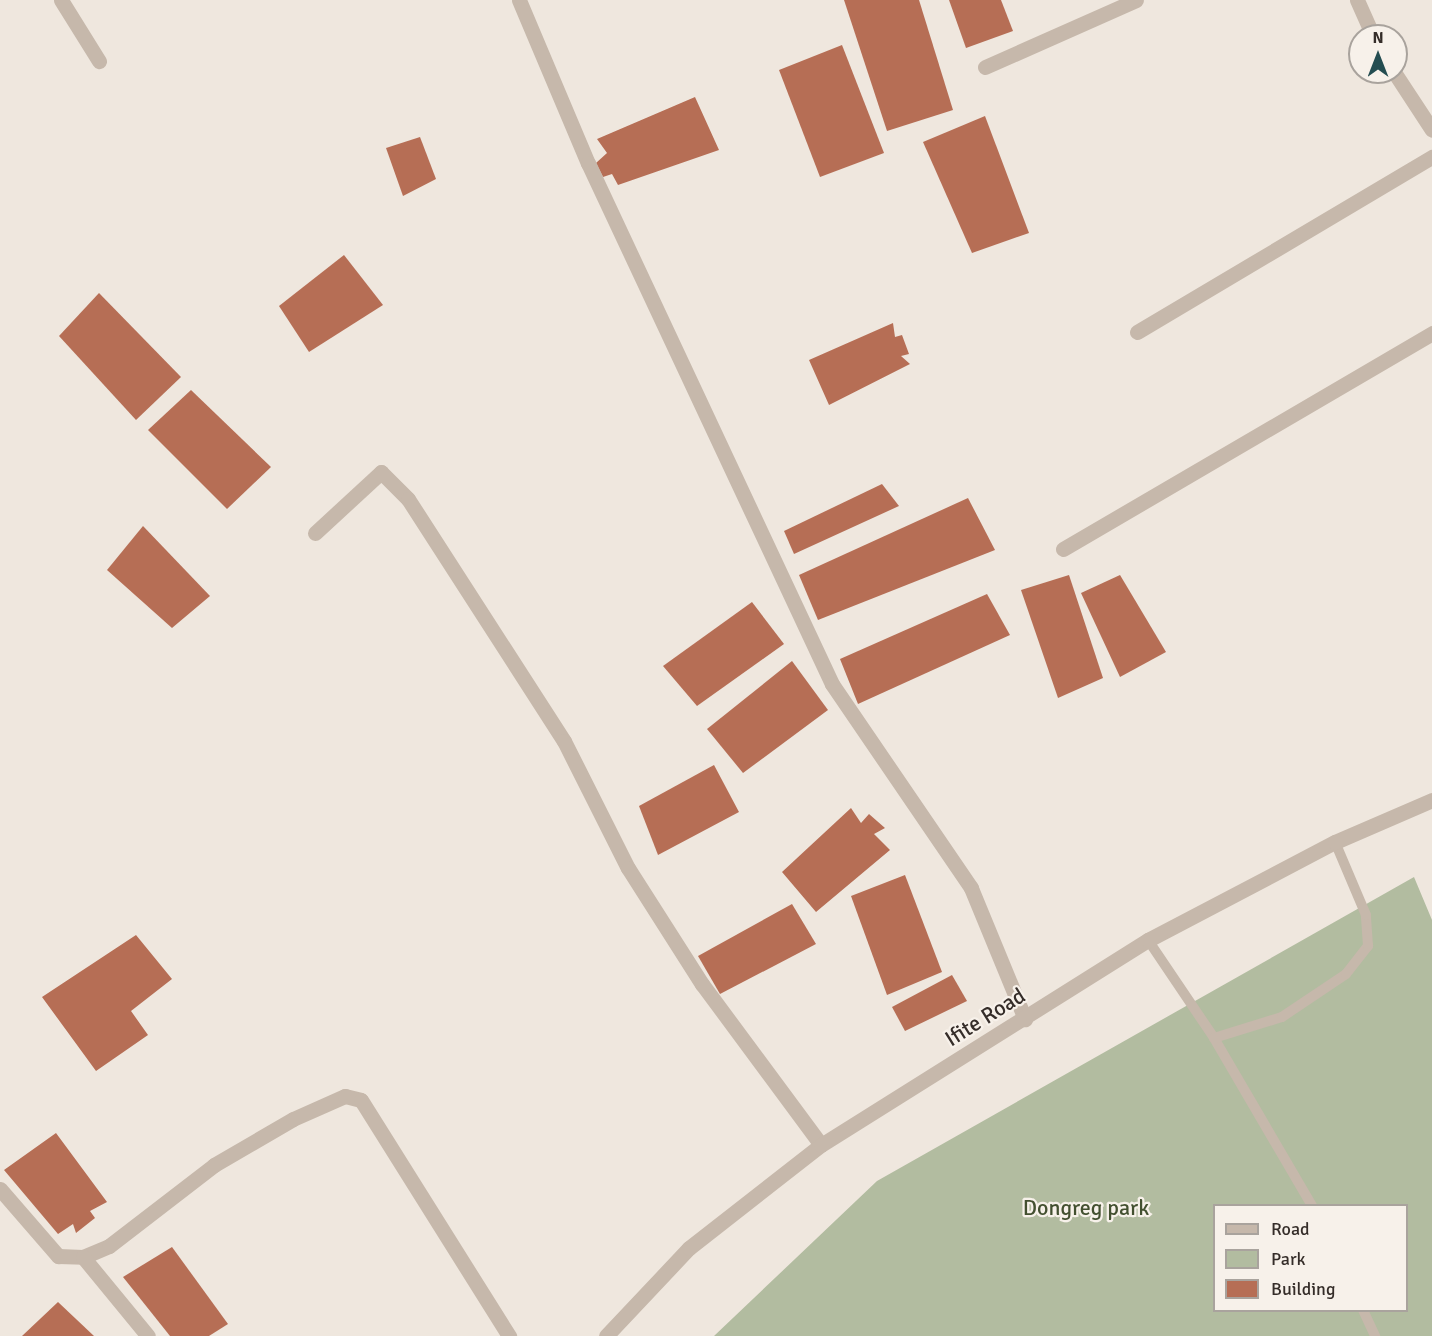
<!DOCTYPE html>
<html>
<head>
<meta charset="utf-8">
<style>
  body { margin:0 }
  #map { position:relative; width:1432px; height:1336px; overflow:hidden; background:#efe7de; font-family:Signika,sans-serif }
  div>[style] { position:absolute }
  .green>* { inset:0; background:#b2bca0 }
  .building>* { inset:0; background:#b66e55 }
  .service>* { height:10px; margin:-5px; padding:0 5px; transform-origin:5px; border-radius:5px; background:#c6b8ab }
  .minor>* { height:15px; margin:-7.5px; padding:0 7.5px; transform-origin:7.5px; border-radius:7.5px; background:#c6b8ab }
  .tertiary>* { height:15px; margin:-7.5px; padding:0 7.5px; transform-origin:7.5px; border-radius:7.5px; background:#c6b8ab }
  span { translate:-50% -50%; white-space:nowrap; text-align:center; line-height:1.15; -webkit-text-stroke:4.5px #f7f1ea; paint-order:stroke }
  .street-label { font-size:22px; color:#352d29 }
  .park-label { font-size:22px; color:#435030 }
  .legend { position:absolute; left:1213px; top:1204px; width:195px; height:108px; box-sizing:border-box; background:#f7f1ea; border:2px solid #a9a39d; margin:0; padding:8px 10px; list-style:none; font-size:18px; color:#352d29 }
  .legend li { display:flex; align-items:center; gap:12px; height:30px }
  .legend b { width:30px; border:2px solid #a9a39d }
  .north { position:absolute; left:1348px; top:24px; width:60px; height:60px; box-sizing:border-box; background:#f7f1ea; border:2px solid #a9a39d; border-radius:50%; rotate:0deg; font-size:16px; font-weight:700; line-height:24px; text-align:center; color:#352d29 }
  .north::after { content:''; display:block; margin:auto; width:21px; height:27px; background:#244d51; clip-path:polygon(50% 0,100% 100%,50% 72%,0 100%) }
</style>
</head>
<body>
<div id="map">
  <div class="green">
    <div style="clip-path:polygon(evenodd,1414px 877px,1432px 920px,1432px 1336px,714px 1336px,877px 1181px,1414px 877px,1214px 1206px,1406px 1206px,1406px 1310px,1214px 1310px,1214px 1206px)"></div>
  </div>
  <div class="building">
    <div style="clip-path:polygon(844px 0,919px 0,953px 110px,887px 131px)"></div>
    <div style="clip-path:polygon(949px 0,1001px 0,1013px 31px,966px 48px)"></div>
    <div style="clip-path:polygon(842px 45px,884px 153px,820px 177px,779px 70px)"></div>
    <div style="clip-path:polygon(695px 97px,719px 150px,618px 185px,612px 174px,603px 177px,596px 163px,607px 153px,597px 139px)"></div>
    <div style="clip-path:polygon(985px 116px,1029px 233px,972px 253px,923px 142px)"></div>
    <div style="clip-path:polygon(420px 137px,436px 179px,403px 196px,386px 148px)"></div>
    <div style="clip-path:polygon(344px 255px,383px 305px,309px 352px,279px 306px)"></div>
    <div style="clip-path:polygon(99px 293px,181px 377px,136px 420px,59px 336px)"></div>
    <div style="clip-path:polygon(893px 323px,895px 337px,902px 335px,909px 354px,901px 356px,910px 364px,829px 405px,809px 360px)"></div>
    <div style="clip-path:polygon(191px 390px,271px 467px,227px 509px,148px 430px)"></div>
    <div style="clip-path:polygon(882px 484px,899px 506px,794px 554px,784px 531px)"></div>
    <div style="clip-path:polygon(968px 498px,995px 550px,818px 620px,799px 575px)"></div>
    <div style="clip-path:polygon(143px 526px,210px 596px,172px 628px,107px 570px)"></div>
    <div style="clip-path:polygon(1069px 575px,1103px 678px,1058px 698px,1021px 590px)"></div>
    <div style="clip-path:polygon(1120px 575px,1166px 652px,1120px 677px,1081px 593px)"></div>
    <div style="clip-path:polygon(987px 594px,1010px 635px,858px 704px,840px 659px)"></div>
    <div style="clip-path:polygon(752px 602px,784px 644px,697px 706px,663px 666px)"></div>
    <div style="clip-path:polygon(792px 661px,828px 710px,743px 773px,707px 729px)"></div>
    <div style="clip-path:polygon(714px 765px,739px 812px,658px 855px,639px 806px)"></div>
    <div style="clip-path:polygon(851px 808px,861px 823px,869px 814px,885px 828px,874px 834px,890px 850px,816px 912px,782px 872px)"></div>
    <div style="clip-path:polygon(905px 875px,942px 972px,887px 995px,851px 896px)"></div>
    <div style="clip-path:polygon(792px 904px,816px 944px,720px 994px,698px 956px)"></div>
    <div style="clip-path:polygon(136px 935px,172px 979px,131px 1011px,148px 1035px,96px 1071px,42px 997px)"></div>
    <div style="clip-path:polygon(952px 975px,967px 1001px,905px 1031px,892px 1007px)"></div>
    <div style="clip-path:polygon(56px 1133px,107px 1202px,90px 1211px,95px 1218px,76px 1233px,73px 1224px,58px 1234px,4px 1170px)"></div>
    <div style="clip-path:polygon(172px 1247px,228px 1324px,209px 1336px,170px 1336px,123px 1277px)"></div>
    <div style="clip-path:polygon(58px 1302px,94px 1336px,22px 1336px)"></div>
  </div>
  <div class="service">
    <div style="left:1148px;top:940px;width:118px;rotate:56deg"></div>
    <div style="left:1214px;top:1038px;width:194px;rotate:59.7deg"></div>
    <div style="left:1214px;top:1038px;width:71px;rotate:-17.2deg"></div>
    <div style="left:1282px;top:1017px;width:77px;rotate:-33.9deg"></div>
    <div style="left:1346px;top:974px;width:36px;rotate:-52deg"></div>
    <div style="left:1368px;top:946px;width:31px;rotate:-94deg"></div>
    <div style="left:1366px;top:915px;width:79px;rotate:-113deg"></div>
    <div style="left:1363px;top:1310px;width:29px;rotate:65deg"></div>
  </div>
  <div class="minor">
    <div style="left:61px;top:0;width:72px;rotate:58.1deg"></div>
    <div style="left:519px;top:0;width:177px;rotate:67.1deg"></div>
    <div style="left:588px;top:163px;width:575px;rotate:64.9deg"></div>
    <div style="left:832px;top:684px;width:247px;rotate:55.7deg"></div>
    <div style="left:971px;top:888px;width:142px;rotate:67.6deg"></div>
    <div style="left:1357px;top:0;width:39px;rotate:66deg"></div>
    <div style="left:985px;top:67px;width:165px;rotate:-23.9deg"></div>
    <div style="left:1394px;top:72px;width:69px;rotate:56.8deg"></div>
    <div style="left:1137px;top:332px;width:343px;rotate:-30.7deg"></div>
    <div style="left:315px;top:533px;width:90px;rotate:-42.7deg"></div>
    <div style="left:381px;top:472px;width:38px;rotate:45deg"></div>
    <div style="left:408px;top:499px;width:288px;rotate:57.2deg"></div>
    <div style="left:564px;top:741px;width:142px;rotate:63.3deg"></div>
    <div style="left:628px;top:868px;width:138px;rotate:57.5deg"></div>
    <div style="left:702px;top:984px;width:200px;rotate:53.5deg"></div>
    <div style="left:1063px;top:549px;width:428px;rotate:-30.3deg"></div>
    <div style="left:0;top:1189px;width:89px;rotate:49.1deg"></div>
    <div style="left:58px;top:1256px;width:25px;rotate:2deg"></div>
    <div style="left:83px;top:1257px;width:28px;rotate:-23deg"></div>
    <div style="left:109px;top:1246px;width:133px;rotate:-37.6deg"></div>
    <div style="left:214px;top:1165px;width:91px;rotate:-30.2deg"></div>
    <div style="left:293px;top:1119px;width:57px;rotate:-23.9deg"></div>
    <div style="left:345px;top:1096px;width:16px;rotate:14deg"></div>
    <div style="left:361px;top:1100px;width:279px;rotate:57.9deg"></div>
    <div style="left:83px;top:1257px;width:102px;rotate:50.6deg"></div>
  </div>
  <div class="tertiary">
    <div style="left:606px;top:1336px;width:121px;rotate:-46.7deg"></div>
    <div style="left:689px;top:1248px;width:167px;rotate:-38deg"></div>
    <div style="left:821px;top:1145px;width:386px;rotate:-32.1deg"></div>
    <div style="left:1148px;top:940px;width:211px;rotate:-27.7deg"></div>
    <div style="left:1335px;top:842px;width:106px;rotate:-23.4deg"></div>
  </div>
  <div class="street-label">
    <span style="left:985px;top:1017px;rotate:-32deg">Ifite Road</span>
  </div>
  <div class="park-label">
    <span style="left:1086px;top:1208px">Dongreg park</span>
  </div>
  <ul class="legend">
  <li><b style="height:8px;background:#c6b8ab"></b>Road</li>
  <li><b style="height:16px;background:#b2bca0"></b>Park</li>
  <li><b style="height:16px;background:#b66e55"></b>Building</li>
  </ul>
  <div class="north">N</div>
</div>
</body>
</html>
